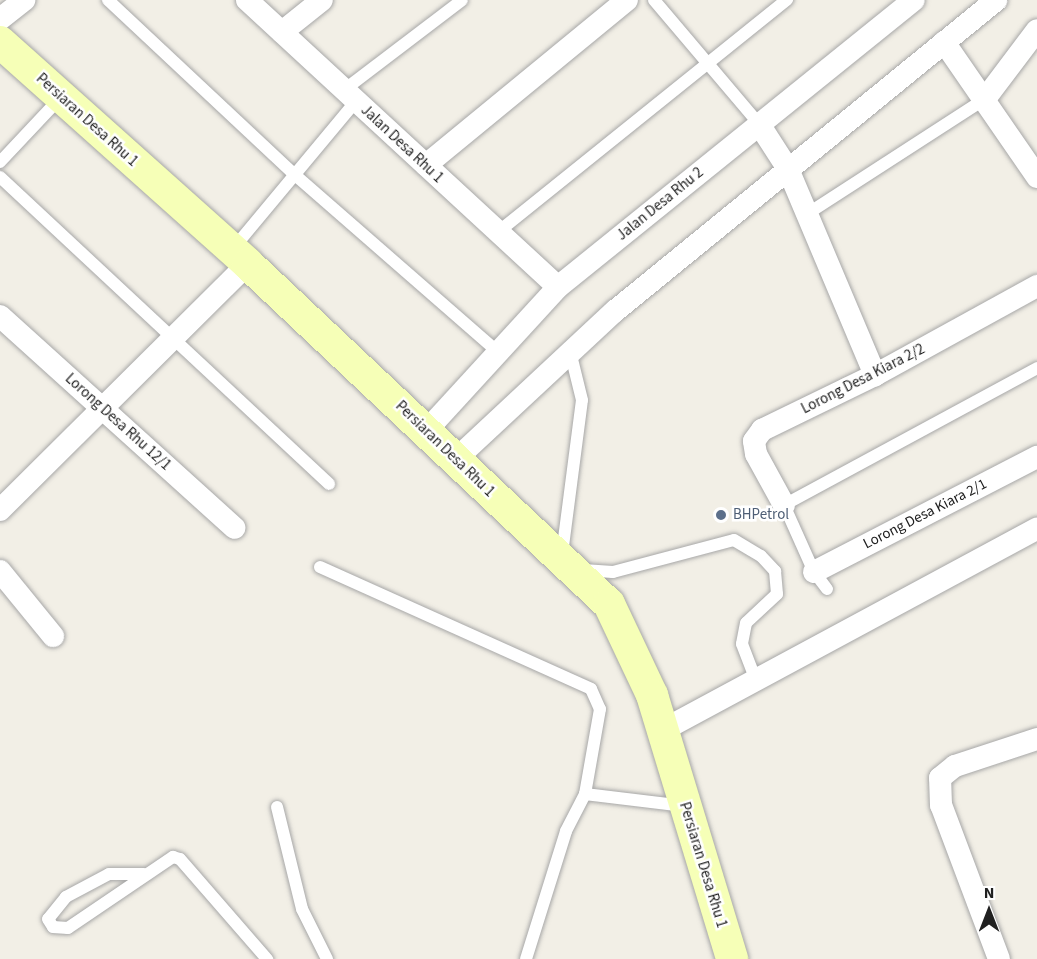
<!DOCTYPE html>
<html>
<head>
<meta charset="utf-8">
<style>
  body { margin:0 }
  #map { position:relative; width:1037px; height:959px; overflow:hidden; background:#f2efe6; font-family:"Source Sans 3",sans-serif }
  div>[style] { position:absolute }
  .roads { filter:drop-shadow(0 0 2px #a7a7a7) drop-shadow(0 0 2px #a7a7a7) }
  .lane>* { height:12px; margin:-6px; padding:0 6px; transform-origin:6px; border-radius:6px; background:#fff }
  .street>* { height:22px; margin:-11px; padding:0 11px; transform-origin:11px; border-radius:11px; background:#fff }
  .secondary>* { height:32px; margin:-16px; padding:0 16px; transform-origin:16px; border-radius:16px; background:#f6ffb7 }
  .dots>* { width:16px; height:16px; translate:-50% -50%; box-sizing:border-box; border:3px solid #fff; border-radius:50% }
  span { translate:-50% -50%; white-space:nowrap; text-align:center; line-height:1.15; -webkit-text-stroke:5px #fff; paint-order:stroke }
  .street-label { font-size:15px; color:#202020 }
  .service-label { font-size:15px; color:#4e5e75 }
  .left { translate:0 -50%; text-align:left }
  .north { position:absolute; left:959px; top:881px; width:60px; height:60px; -webkit-text-stroke:4px #fff; paint-order:stroke; rotate:0deg; font-size:16px; font-weight:700; line-height:24px; text-align:center; color:#202020 }
  .north::after { content:''; display:block; margin:auto; width:21px; height:27px; background:#202020; clip-path:polygon(50% 0,100% 100%,50% 72%,0 100%) }
</style>
</head>
<body>
<div id="map">
  <div class="roads">
    <div class="lane">
      <div style="left:108px;top:0;width:256px;rotate:43.1deg"></div>
      <div style="left:295px;top:175px;width:269px;rotate:41.1deg"></div>
      <div style="left:654px;top:0;width:162px;rotate:49.7deg"></div>
      <div style="left:344px;top:90px;width:148px;rotate:-37.3deg"></div>
      <div style="left:0;top:162px;width:88px;rotate:-46.8deg"></div>
      <div style="left:0;top:177px;width:450px;rotate:43deg"></div>
      <div style="left:807px;top:214px;width:212px;rotate:-32.9deg"></div>
      <div style="left:498px;top:232px;width:371px;rotate:-38.8deg"></div>
      <div style="left:232px;top:250px;width:194px;rotate:-50.2deg"></div>
      <div style="left:562px;top:554px;width:155px;rotate:-82.6deg"></div>
      <div style="left:582px;top:400px;width:50px;rotate:-103.8deg"></div>
      <div style="left:320px;top:567px;width:297px;rotate:24.2deg"></div>
      <div style="left:591px;top:689px;width:22px;rotate:66deg"></div>
      <div style="left:600px;top:709px;width:86px;rotate:100deg"></div>
      <div style="left:585px;top:794px;width:100px;rotate:6.9deg"></div>
      <div style="left:583px;top:570px;width:30px;rotate:4deg"></div>
      <div style="left:613px;top:572px;width:125px;rotate:-14.8deg"></div>
      <div style="left:734px;top:540px;width:31px;rotate:31deg"></div>
      <div style="left:761px;top:556px;width:21px;rotate:47deg"></div>
      <div style="left:775px;top:571px;width:23px;rotate:85deg"></div>
      <div style="left:777px;top:594px;width:42px;rotate:136.9deg"></div>
      <div style="left:746px;top:623px;width:21px;rotate:101deg"></div>
      <div style="left:742px;top:644px;width:39px;rotate:69deg"></div>
      <div style="left:827px;top:589px;width:21px;rotate:-127deg"></div>
      <div style="left:814px;top:572px;width:73px;rotate:-114.1deg"></div>
      <div style="left:784px;top:505px;width:288px;rotate:-28.4deg"></div>
      <div style="left:277px;top:807px;width:105px;rotate:76.2deg"></div>
      <div style="left:302px;top:909px;width:56px;rotate:63.4deg"></div>
      <div style="left:144px;top:874px;width:35px;rotate:180deg"></div>
      <div style="left:109px;top:874px;width:49px;rotate:151.9deg"></div>
      <div style="left:66px;top:897px;width:28px;rotate:129deg"></div>
      <div style="left:48px;top:919px;width:9px;rotate:58deg"></div>
      <div style="left:53px;top:927px;width:15px;rotate:4deg"></div>
      <div style="left:68px;top:928px;width:127px;rotate:-34.1deg"></div>
      <div style="left:173px;top:857px;width:7px;rotate:16deg"></div>
      <div style="left:180px;top:859px;width:133px;rotate:49deg"></div>
      <div style="left:526px;top:959px;width:134px;rotate:-72.6deg"></div>
      <div style="left:566px;top:831px;width:42px;rotate:-62.8deg"></div>
    </div>
    <div class="street">
      <div style="left:247px;top:0;width:423px;rotate:42.7deg"></div>
      <div style="left:0;top:19px;width:31px;rotate:-38deg"></div>
      <div style="left:282px;top:32px;width:51px;rotate:-38.7deg"></div>
      <div style="left:944px;top:42px;width:164px;rotate:55.4deg"></div>
      <div style="left:985px;top:99px;width:86px;rotate:-53deg"></div>
      <div style="left:759px;top:124px;width:54px;rotate:57.2deg"></div>
      <div style="left:788px;top:169px;width:224px;rotate:67.1deg"></div>
      <div style="left:426px;top:165px;width:260px;rotate:-39.4deg"></div>
      <div style="left:0;top:316px;width:316px;rotate:42.1deg"></div>
      <div style="left:427px;top:430px;width:194px;rotate:-47.5deg"></div>
      <div style="left:558px;top:287px;width:457px;rotate:-38.9deg"></div>
      <div style="left:455px;top:460px;width:219px;rotate:-43deg"></div>
      <div style="left:615px;top:311px;width:492px;rotate:-39.2deg"></div>
      <div style="left:784px;top:505px;width:58px;rotate:-118.8deg"></div>
      <div style="left:756px;top:454px;width:13px;rotate:-99deg"></div>
      <div style="left:754px;top:441px;width:14px;rotate:-54deg"></div>
      <div style="left:762px;top:430px;width:126px;rotate:-26deg"></div>
      <div style="left:875px;top:375px;width:185px;rotate:-28.8deg"></div>
      <div style="left:0;top:510px;width:349px;rotate:-44.8deg"></div>
      <div style="left:0;top:571px;width:84px;rotate:50.8deg"></div>
      <div style="left:814px;top:572px;width:251px;rotate:-27.3deg"></div>
      <div style="left:663px;top:730px;width:425px;rotate:-28.3deg"></div>
      <div style="left:999px;top:959px;width:165px;rotate:-110.6deg"></div>
      <div style="left:941px;top:805px;width:27px;rotate:-92deg"></div>
      <div style="left:940px;top:778px;width:19px;rotate:-39deg"></div>
      <div style="left:955px;top:766px;width:86px;rotate:-18.2deg"></div>
    </div>
    <div class="secondary">
      <div style="left:0;top:42px;width:333px;rotate:41.8deg"></div>
      <div style="left:248px;top:264px;width:496px;rotate:43.3deg"></div>
      <div style="left:609px;top:604px;width:101px;rotate:64.7deg"></div>
      <div style="left:652px;top:695px;width:276px;rotate:73.1deg"></div>
    </div>
  </div>
  <div class="dots">
    <div style="left:721px;top:515px;background:#5c6f8a"></div>
  </div>
  <div class="street-label">
    <span style="left:87px;top:120px;rotate:42deg">Persiaran Desa Rhu 1</span>
    <span style="left:402px;top:144px;rotate:43deg">Jalan Desa Rhu 1</span>
    <span style="left:660px;top:204px;rotate:-39deg">Jalan Desa Rhu 2</span>
    <span style="left:863px;top:379px;rotate:-27deg">Lorong Desa Kiara 2/2</span>
    <span style="left:118px;top:422px;rotate:42deg">Lorong Desa Rhu 12/1</span>
    <span style="left:445px;top:449px;rotate:44deg">Persiaran Desa Rhu 1</span>
    <span style="left:925px;top:514px;rotate:-27deg">Lorong Desa Kiara 2/1</span>
    <span style="left:703px;top:865px;rotate:73deg">Persiaran Desa Rhu 1</span>
  </div>
  <div class="service-label">
    <span class="left" style="left:733px;top:515px">BHPetrol</span>
  </div>
  <div class="north">N</div>
</div>
</body>
</html>
